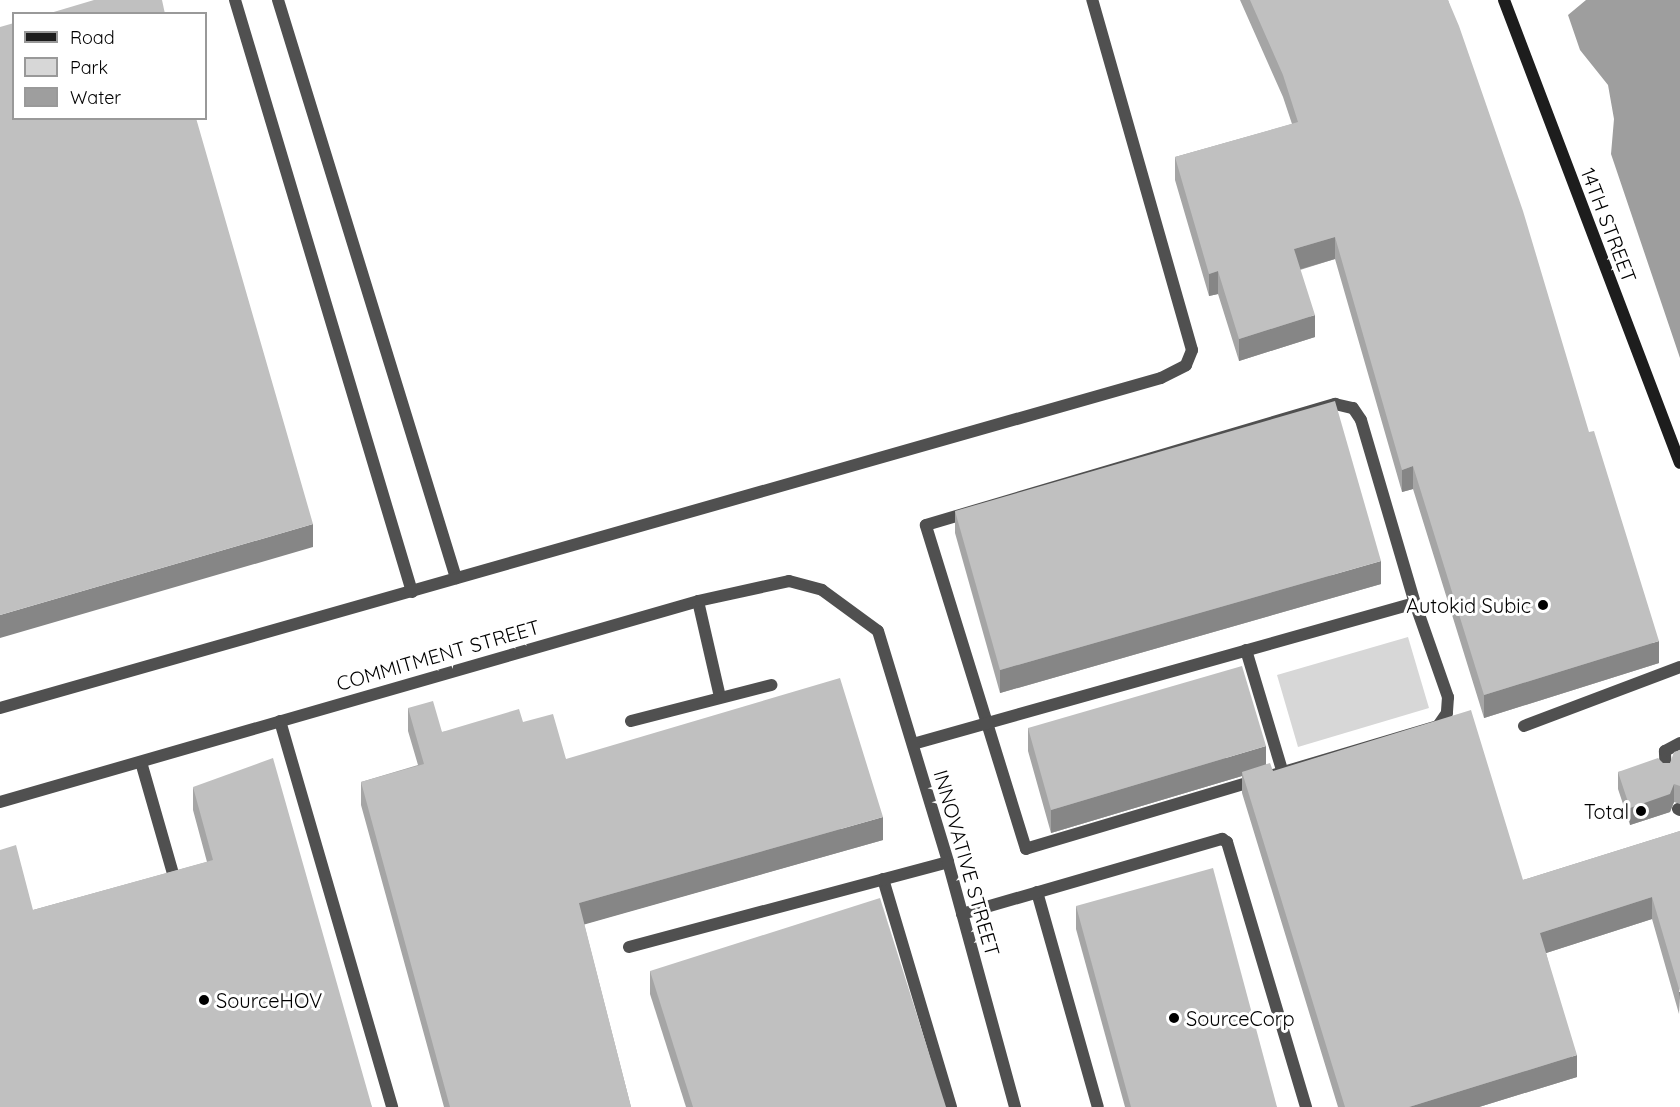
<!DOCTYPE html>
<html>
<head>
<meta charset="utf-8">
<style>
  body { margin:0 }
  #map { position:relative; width:1680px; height:1107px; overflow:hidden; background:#fff; font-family:Quicksand,sans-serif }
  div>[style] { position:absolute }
  .green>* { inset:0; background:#d7d7d7 }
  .water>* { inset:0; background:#9e9e9e }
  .lane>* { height:12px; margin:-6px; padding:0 6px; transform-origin:6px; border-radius:6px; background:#505050 }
  .street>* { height:12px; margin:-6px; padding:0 6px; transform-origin:6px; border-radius:6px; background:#505050 }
  .secondary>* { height:12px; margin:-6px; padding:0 6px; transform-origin:6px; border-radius:6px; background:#1d1d1d }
  .wall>* { inset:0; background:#a5a5a5 }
  .shaded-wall>* { inset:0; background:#868686 }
  .building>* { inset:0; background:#c0c0c0 }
  .dots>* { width:16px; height:16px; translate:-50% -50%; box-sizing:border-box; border:3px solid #fff; border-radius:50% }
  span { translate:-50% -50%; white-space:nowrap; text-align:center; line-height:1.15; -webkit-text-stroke:6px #fff; paint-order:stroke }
  .street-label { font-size:20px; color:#000 }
  .poi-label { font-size:20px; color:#000 }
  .right { translate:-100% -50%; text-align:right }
  .left { translate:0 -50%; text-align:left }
  .legend { position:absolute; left:12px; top:12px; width:195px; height:108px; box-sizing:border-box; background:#fff; border:2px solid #999; margin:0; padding:8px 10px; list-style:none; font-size:18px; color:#000 }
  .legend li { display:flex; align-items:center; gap:12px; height:30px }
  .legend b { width:30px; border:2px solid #999 }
</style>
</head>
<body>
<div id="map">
  <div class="green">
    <div style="clip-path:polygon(1408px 637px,1429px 708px,1298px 747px,1277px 675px)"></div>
  </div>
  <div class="water">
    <div style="clip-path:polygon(1586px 0,1680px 0,1680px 358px,1611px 154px,1614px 119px,1608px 85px,1580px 50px,1568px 15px)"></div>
  </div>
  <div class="lane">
    <div style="left:1335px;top:404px;width:18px;rotate:13deg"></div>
    <div style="left:1353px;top:408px;width:14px;rotate:56deg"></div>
    <div style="left:1361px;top:420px;width:191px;rotate:73.6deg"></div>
    <div style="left:1415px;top:603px;width:100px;rotate:70.7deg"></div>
    <div style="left:1448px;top:697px;width:16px;rotate:94deg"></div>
    <div style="left:1447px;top:713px;width:16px;rotate:125deg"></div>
    <div style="left:1438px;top:726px;width:430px;rotate:163.4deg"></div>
    <div style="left:1026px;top:849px;width:339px;rotate:-107.2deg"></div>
    <div style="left:926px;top:525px;width:427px;rotate:-16.5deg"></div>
    <div style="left:698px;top:601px;width:98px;rotate:77.1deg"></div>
    <div style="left:1246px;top:650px;width:128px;rotate:73.3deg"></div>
    <div style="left:280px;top:721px;width:402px;rotate:73.8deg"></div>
    <div style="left:631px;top:721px;width:145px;rotate:-14.4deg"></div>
    <div style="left:1524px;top:726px;width:167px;rotate:-20.7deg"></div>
    <div style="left:913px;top:744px;width:521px;rotate:-15.69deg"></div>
    <div style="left:141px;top:762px;width:120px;rotate:74deg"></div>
    <div style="left:1666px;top:773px;width:22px;rotate:-93deg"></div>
    <div style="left:1665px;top:751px;width:17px;rotate:-28deg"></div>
    <div style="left:1678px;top:809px;width:2px;rotate:27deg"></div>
    <div style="left:883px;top:879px;width:238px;rotate:73.4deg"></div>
    <div style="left:1037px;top:892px;width:223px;rotate:74.2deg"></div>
    <div style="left:962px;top:914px;width:271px;rotate:-16.1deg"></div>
    <div style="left:1222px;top:839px;width:6px;rotate:31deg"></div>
    <div style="left:1227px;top:842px;width:277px;rotate:73.4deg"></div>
    <div style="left:629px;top:947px;width:330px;rotate:-14.9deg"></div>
  </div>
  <div class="street">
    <div style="left:235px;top:0;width:618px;rotate:73.35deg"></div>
    <div style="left:278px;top:0;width:605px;rotate:72.88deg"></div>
    <div style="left:0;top:708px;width:1207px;rotate:-15.87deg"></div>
    <div style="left:1161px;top:378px;width:28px;rotate:-27deg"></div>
    <div style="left:1186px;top:365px;width:16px;rotate:-68deg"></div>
    <div style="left:1192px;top:350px;width:364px;rotate:-105.9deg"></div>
    <div style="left:0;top:802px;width:726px;rotate:-16.06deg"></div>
    <div style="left:698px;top:601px;width:93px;rotate:-12.4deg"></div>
    <div style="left:789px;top:581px;width:34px;rotate:15deg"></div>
    <div style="left:822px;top:590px;width:69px;rotate:36.2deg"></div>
    <div style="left:878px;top:631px;width:241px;rotate:73.1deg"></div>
    <div style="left:948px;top:862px;width:254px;rotate:74.7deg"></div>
  </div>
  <div class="secondary">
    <div style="left:1504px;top:0;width:495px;rotate:69.2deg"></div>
  </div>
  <div class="wall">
    <div style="clip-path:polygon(1240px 0,1448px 0,1659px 663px,1484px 718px,1413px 489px,1402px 492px,1335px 259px,1300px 270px,1315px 337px,1239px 361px,1218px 294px,1209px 296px,1175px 180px,1175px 157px,1292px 124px,1283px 97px)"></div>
    <div style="clip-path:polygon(955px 511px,1381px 584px,1000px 693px,955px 533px)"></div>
    <div style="clip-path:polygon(408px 708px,442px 732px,523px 722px,566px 759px,883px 840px,584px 924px,631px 1107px,444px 1107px,361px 805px,361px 782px,418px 765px,408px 731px)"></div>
    <div style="clip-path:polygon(1028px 728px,1266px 764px,1273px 771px,1523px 880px,1680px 831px,1679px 1014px,1652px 919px,1546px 953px,1577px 1077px,1479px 1107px,1338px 1107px,1242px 793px,1242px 776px,1051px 833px,1028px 751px)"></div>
    <div style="clip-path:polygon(1680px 750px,1680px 804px,1674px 802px,1670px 812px,1630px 825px,1618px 789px,1618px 772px,1663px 763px,1670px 763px)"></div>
    <div style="clip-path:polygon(193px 787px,372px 1107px,33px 910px,207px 862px,193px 810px)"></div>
    <div style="clip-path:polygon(1076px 906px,1277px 1107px,1125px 1107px,1076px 929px)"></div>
    <div style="clip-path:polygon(650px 971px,946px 1107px,686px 1107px,650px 994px)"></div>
  </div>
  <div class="shaded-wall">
    <div style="clip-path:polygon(1335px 237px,1335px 259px,1294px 271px,1294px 249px)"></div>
    <div style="clip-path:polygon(1218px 271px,1218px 294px,1209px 296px,1209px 274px)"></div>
    <div style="clip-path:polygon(1315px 315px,1315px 337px,1239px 361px,1239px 339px)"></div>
    <div style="clip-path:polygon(1413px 466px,1413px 489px,1402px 492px,1402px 470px)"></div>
    <div style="clip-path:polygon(313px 524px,313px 547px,0 638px,0 615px)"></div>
    <div style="clip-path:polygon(1381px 561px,1381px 584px,1000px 693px,1000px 670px)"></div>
    <div style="clip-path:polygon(1659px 641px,1659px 663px,1484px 718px,1484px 695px)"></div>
    <div style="clip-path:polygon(1266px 746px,1266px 769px,1242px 772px,1242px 776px,1051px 833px,1051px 810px)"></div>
    <div style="clip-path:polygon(1674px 784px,1674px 802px,1670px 812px,1630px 825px,1630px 808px)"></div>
    <div style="clip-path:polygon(883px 817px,883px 840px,579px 926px,579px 903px)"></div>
    <div style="clip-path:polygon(1652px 897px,1652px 919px,1540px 955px,1540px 933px)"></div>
    <div style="clip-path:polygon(1679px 992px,1680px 992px,1679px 1014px)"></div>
    <div style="clip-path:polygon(1577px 1055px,1577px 1077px,1479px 1107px,1409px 1107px)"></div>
  </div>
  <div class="building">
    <div style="clip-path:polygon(94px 0,162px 0,165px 14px,47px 14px)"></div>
    <div style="clip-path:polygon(1250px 0,1448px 0,1459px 26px,1523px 211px,1589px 432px,1594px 431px,1659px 641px,1484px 695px,1413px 466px,1402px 470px,1335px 237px,1294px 249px,1315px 315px,1239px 339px,1218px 271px,1209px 274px,1175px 157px,1298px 122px,1283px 75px)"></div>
    <div style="clip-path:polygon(14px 23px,14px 118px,196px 118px,313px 524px,0 615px,0 27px)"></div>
    <div style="clip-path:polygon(1335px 401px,1381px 561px,1000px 670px,955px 511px)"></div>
    <div style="clip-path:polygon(1242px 666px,1266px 746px,1051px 810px,1028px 728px)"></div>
    <div style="clip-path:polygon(840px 678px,883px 817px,579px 903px,631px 1107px,450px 1107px,361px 782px,424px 764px,408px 708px,433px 701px,442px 732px,519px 709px,523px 722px,553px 714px,566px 759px)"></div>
    <div style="clip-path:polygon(1471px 710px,1523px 880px,1680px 831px,1680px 992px,1652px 897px,1540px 933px,1577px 1055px,1409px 1107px,1345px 1107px,1242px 772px,1270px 763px,1273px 771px)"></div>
    <div style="clip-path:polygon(1680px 750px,1680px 786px,1674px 784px,1670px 794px,1630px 808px,1618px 772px,1658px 758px,1663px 763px,1670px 763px,1674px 752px)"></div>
    <div style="clip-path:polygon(273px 758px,372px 1107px,0 1107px,0 850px,16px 845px,33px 910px,213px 860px,193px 787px)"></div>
    <div style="clip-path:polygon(1213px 868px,1277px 1107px,1131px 1107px,1076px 906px)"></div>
    <div style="clip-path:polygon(880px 898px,946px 1107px,693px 1107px,650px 971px)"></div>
  </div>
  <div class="dots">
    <div style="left:1543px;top:605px;background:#000"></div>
    <div style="left:1641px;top:811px;background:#000"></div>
    <div style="left:204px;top:1000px;background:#000"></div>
    <div style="left:1174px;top:1018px;background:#000"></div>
  </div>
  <div class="street-label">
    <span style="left:1609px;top:225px;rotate:69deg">14TH STREET</span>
    <span style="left:438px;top:655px;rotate:-16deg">COMMITMENT STREET</span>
    <span style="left:967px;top:863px;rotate:74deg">INNOVATIVE STREET</span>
  </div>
  <div class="poi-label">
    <span class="right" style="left:1531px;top:605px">Autokid Subic</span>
    <span class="right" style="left:1629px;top:811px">Total</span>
    <span class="left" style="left:216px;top:1000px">SourceHOV</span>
    <span class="left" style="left:1186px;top:1018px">SourceCorp</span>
  </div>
  <ul class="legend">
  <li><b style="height:8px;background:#1d1d1d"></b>Road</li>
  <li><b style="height:16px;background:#d7d7d7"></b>Park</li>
  <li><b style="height:16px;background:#9e9e9e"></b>Water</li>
  </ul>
</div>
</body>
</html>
